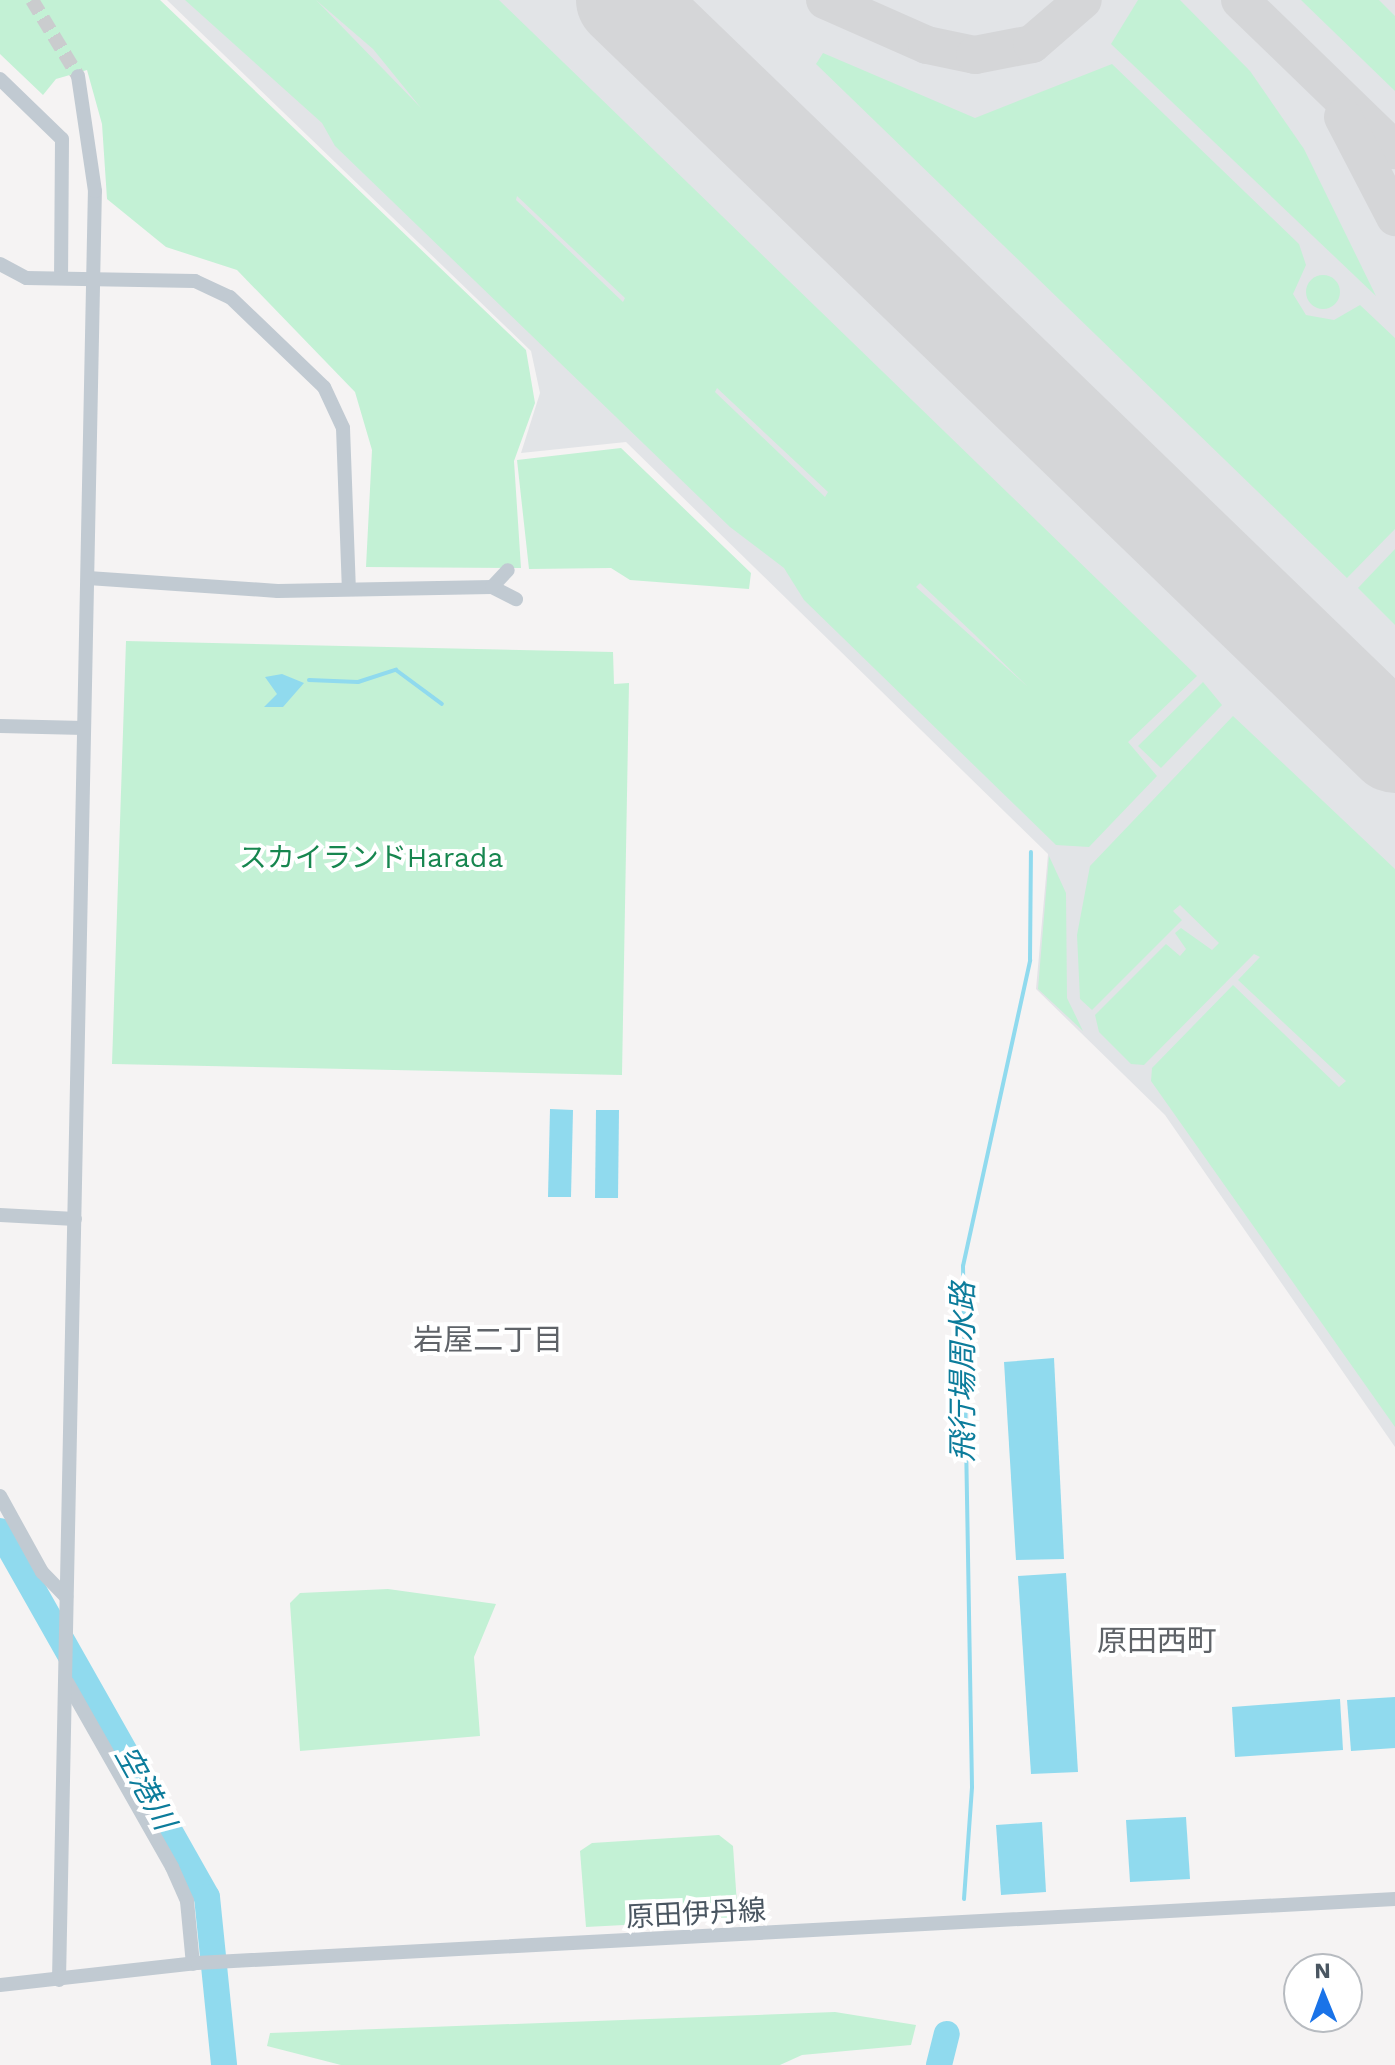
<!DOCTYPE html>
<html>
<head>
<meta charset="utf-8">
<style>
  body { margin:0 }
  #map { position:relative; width:1395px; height:2065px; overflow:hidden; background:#f5f3f3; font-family:"Work Sans","Noto Sans JP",sans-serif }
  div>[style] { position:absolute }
  .airport>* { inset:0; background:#e2e4e7 }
  .green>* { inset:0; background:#c3f1d5 }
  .round { border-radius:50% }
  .water>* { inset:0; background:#90daee }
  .stream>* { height:4px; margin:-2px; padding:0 2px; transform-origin:2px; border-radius:2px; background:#90daee }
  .river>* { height:26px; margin:-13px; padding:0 13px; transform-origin:13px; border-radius:13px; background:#90daee }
  .taxiway>* { height:38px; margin:-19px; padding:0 19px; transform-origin:19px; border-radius:19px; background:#d5d6d8 }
  .runway>* { height:96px; margin:-48px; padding:0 48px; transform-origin:48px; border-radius:48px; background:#d5d6d8 }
  .minor-tunnel>* { height:14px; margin-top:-7px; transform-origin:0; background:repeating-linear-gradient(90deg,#caccce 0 14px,transparent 0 21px) }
  .minor>* { height:14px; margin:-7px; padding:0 7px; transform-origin:7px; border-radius:7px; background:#c1cad2 }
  span { translate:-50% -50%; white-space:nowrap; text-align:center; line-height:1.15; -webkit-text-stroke:8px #fff; paint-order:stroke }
  .park-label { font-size:28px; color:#17864f }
  .street-label { font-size:28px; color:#4a5661 }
  .neighbourhood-label { font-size:30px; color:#5f6368 }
  .water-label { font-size:30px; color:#0c7c9b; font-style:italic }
  .north { position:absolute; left:1283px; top:1953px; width:80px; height:80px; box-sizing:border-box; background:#fff; border:2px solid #b7bbc0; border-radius:50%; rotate:359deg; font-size:22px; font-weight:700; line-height:32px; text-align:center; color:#4a5661 }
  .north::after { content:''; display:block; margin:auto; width:28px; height:36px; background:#1a73e8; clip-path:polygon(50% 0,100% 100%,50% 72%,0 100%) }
</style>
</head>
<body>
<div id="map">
  <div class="airport">
    <div style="clip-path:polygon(167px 0,1395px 0,1395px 1447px,1165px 1115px,1036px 989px,1048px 854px,626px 442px,521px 453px,540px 393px,531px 351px)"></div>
  </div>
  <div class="green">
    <div style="clip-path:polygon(0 0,160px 0,526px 350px,535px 403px,514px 461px,521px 568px,366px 567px,372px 450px,355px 392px,237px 270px,166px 247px,107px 199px,102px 124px,87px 70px,56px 79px,43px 95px,0 54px)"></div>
    <div style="clip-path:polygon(evenodd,185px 0,316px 0,421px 108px,373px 49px,316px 0,499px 0,1197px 676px,1128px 742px,1157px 776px,1089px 847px,1056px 845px,804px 600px,784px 568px,730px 527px,335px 146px,322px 123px,185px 0,517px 196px,625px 298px,623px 302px,516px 200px,517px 196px,185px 0,717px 388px,828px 492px,825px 497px,715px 392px,717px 388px,185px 0,920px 583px,974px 634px,1028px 687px,916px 587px,920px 583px)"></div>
    <div style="clip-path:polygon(1138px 0,1180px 0,1250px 71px,1304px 149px,1376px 296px,1111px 44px)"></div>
    <div style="clip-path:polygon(1301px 0,1379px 0,1395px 16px,1395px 91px)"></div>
    <div style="clip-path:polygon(823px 53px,975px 118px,1112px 64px,1299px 244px,1306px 265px,1293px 294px,1306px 315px,1334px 320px,1360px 305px,1395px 338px,1395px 529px,1347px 578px,816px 64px)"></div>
    <div class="round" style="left:1306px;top:275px;width:34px;height:34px"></div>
    <div style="clip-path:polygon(621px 448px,751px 573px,749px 589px,630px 580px,611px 568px,529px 569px,517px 460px)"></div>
    <div style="clip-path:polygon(1395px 549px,1395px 625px,1358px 588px)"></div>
    <div style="clip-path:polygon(126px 641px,613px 652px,614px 684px,629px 683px,622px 1075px,112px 1064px)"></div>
    <div style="clip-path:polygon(1203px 682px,1222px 705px,1161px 768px,1138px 746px)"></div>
    <div style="clip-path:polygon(1233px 716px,1395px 869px,1395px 1427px,1151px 1081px,1152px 1068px,1233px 985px,1339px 1087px,1346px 1081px,1238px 980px,1260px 957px,1254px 954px,1144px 1065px,1131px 1064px,1099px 1032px,1095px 1015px,1166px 944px,1180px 956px,1186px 949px,1175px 933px,1181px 928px,1212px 950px,1219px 943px,1180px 905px,1173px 911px,1182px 920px,1092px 1010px,1080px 999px,1077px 935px,1090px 866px)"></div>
    <div style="clip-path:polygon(1049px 856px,1066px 893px,1067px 998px,1083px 1031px,1038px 989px)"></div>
    <div style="clip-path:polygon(388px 1589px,496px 1604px,474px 1657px,480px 1736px,300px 1751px,290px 1603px,300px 1593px)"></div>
    <div style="clip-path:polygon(719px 1835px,733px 1846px,738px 1919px,586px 1927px,580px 1851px,592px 1843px)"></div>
    <div style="clip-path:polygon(835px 2012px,916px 2025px,911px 2045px,802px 2055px,780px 2065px,341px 2065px,267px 2046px,270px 2033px)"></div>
  </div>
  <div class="water">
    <div style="clip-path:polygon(282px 674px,304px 683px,283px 707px,264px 707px,277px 694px,265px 677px)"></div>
    <div style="clip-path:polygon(550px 1109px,573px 1110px,571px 1197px,548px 1197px)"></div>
    <div style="clip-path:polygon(596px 1110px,619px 1110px,618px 1198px,595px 1198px)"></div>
    <div style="clip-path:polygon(1054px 1358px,1064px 1559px,1016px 1560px,1004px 1362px)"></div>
    <div style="clip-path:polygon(1066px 1573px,1078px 1772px,1031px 1774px,1018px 1576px)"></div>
    <div style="clip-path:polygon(1395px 1697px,1395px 1748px,1351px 1751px,1347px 1700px)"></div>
    <div style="clip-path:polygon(1340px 1699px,1343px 1750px,1235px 1757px,1232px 1707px)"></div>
    <div style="clip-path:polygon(1186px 1817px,1190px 1879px,1130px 1882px,1126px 1820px)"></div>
    <div style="clip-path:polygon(1042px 1822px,1046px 1892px,1001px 1895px,996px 1825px)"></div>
  </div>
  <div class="stream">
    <div style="left:309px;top:680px;width:49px;rotate:2.3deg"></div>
    <div style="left:358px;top:682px;width:40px;rotate:-18deg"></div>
    <div style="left:396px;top:670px;width:57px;rotate:36.5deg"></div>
    <div style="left:964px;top:1899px;width:112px;rotate:-85.9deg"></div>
    <div style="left:972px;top:1787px;width:521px;rotate:-90.99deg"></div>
    <div style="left:963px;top:1266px;width:313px;rotate:-77.6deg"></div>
    <div style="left:1030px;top:960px;width:108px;rotate:-89.5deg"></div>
  </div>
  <div class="river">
    <div style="left:0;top:1531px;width:420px;rotate:60.5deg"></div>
    <div style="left:207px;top:1897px;width:169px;rotate:84.2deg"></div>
    <div style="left:939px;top:2065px;width:32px;rotate:-76deg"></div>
  </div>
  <div class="taxiway">
    <div style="left:825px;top:0;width:111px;rotate:23.8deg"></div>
    <div style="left:927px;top:45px;width:49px;rotate:11.8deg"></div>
    <div style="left:975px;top:55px;width:58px;rotate:-10.9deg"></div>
    <div style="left:1032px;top:44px;width:67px;rotate:-40.8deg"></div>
    <div style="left:1240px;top:0;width:216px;rotate:44.1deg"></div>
    <div style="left:1343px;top:117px;width:113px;rotate:62.5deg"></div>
    <div style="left:1356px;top:708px;width:46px;rotate:31.6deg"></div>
  </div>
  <div class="runway">
    <div style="left:624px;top:0;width:1072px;rotate:44.02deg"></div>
  </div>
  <div class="minor-tunnel">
    <div style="left:32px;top:0;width:89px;rotate:58.8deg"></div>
  </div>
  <div class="minor">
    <div style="left:0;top:79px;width:86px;rotate:44.1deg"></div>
    <div style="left:62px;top:139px;width:139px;rotate:90.4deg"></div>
    <div style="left:0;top:264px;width:30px;rotate:28deg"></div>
    <div style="left:26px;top:278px;width:169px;rotate:1deg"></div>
    <div style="left:195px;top:281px;width:38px;rotate:25deg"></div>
    <div style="left:230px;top:297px;width:130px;rotate:43.8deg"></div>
    <div style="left:324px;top:387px;width:45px;rotate:65.1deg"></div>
    <div style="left:343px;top:428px;width:161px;rotate:87.9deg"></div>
    <div style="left:88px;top:578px;width:190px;rotate:3.9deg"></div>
    <div style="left:278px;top:591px;width:214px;rotate:-1.1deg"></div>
    <div style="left:492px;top:587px;width:27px;rotate:27deg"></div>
    <div style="left:492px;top:587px;width:23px;rotate:-47deg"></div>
    <div style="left:0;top:726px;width:84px;rotate:1.4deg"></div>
    <div style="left:0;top:1215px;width:75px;rotate:3.1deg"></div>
    <div style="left:0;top:1496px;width:87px;rotate:61.1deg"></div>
    <div style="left:42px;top:1572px;width:35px;rotate:46deg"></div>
    <div style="left:67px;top:1682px;width:213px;rotate:60.4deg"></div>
    <div style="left:172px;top:1867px;width:37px;rotate:66deg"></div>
    <div style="left:187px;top:1901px;width:63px;rotate:84.6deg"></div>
    <div style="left:59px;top:1980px;width:1789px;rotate:-88.85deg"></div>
    <div style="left:95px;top:191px;width:116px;rotate:-98.4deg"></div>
    <div style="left:0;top:1985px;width:198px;rotate:-6.4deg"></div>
    <div style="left:197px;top:1963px;width:1200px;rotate:-3.06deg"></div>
  </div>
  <div class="park-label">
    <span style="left:371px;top:858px">スカイランドHarada</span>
  </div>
  <div class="street-label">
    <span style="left:696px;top:1914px;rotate:-3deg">原田伊丹線</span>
  </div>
  <div class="neighbourhood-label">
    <span style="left:488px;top:1340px">岩屋二丁目</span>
    <span style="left:1157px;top:1641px">原田西町</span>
  </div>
  <div class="water-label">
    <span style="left:963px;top:1372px;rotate:-90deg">飛行場周水路</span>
    <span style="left:145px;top:1788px;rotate:61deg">空港川</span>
  </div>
  <div class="north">N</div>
</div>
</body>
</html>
